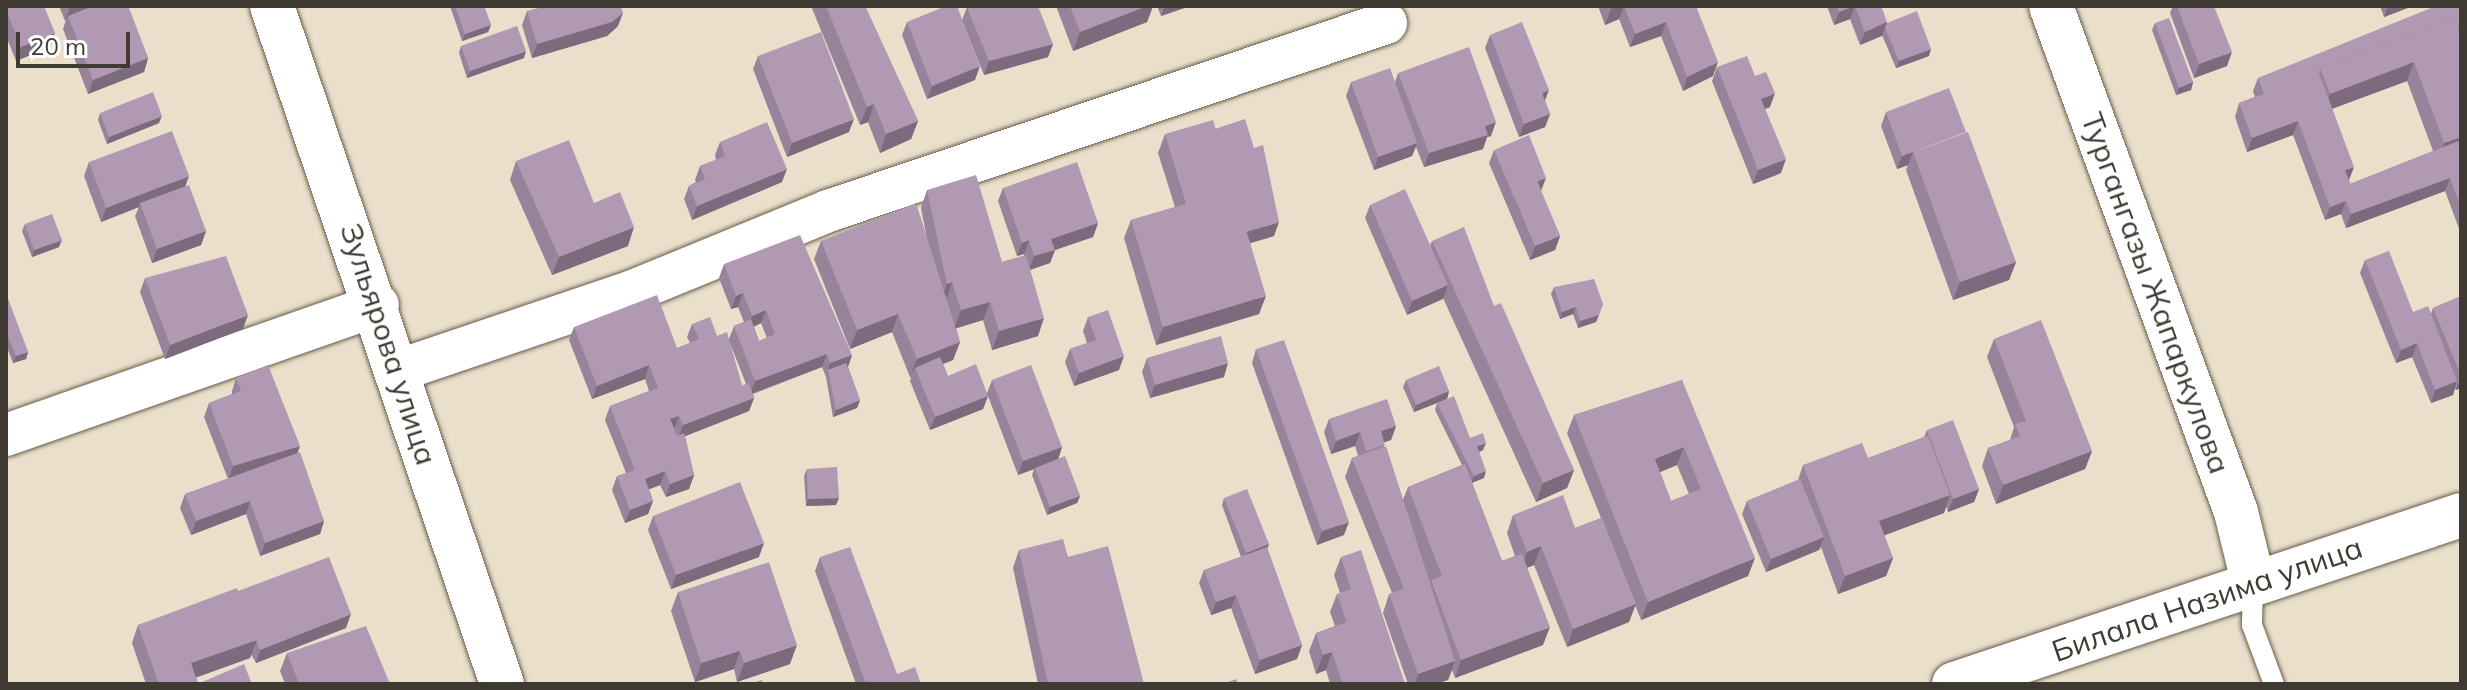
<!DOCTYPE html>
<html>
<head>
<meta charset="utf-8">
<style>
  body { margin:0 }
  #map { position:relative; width:2467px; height:690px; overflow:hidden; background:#eadfcb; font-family:Mulish,sans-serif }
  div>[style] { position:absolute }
  .roads { filter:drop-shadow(0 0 2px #665c4a) drop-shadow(0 0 2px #665c4a) }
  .service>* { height:20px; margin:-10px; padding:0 10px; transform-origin:10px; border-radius:10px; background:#fff }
  .minor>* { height:42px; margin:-21px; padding:0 21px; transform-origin:21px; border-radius:21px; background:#fff }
  .tertiary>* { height:44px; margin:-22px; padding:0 22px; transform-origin:22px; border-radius:22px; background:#fff }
  .wall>* { inset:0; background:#98849a }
  .shaded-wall>* { inset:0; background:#7c6b7d }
  .building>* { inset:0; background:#b199b3 }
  span { translate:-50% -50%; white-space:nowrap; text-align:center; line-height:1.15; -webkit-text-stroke:6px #fff; paint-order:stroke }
  .street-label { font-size:30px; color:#3f3b33 }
  .frame { position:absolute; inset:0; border:8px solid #3f3b33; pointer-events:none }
  .scale { position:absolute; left:16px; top:32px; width:114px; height:36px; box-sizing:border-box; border:4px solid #3f3b33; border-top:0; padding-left:10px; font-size:24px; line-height:28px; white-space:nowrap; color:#3f3b33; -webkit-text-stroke:6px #fff; paint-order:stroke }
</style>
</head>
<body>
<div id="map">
  <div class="roads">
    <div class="service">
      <div style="left:2253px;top:581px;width:44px;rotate:91.3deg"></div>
      <div style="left:2252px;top:625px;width:63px;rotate:69.6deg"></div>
    </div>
    <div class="minor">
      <div style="left:397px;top:371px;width:249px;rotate:-18.7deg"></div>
      <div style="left:633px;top:291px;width:211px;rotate:-22.3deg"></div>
      <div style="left:828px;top:211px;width:589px;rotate:-18.62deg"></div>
      <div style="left:6px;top:435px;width:394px;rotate:-19.3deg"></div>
    </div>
    <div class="tertiary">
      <div style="left:272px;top:6px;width:716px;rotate:71.26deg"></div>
      <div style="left:2051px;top:6px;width:539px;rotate:69.92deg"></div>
      <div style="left:2236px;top:512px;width:71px;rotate:76.2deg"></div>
      <div style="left:1954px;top:684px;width:534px;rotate:-18.43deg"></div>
    </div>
  </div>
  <div class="wall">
    <div style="clip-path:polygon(6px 6px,50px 47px,16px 61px,6px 36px)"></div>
    <div style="clip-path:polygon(59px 6px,128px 6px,148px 58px,144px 72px,88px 94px,63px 29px,66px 20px,65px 21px)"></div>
    <div style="clip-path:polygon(450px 6px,484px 6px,491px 25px,488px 32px,462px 41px)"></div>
    <div style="clip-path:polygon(811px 6px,865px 6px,918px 121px,911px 139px,880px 153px,868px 122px,860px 125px)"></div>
    <div style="clip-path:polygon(1056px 6px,1153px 6px,1147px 22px,1073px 51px)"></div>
    <div style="clip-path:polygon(1157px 6px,1190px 6px,1161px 16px)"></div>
    <div style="clip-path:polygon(1598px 6px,1696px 6px,1713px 76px,1683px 91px,1661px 36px,1630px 47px,1619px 19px,1605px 25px)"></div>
    <div style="clip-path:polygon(1827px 6px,1881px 6px,1887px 23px,1929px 56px,1896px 68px,1882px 35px,1860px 45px,1850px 19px,1834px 25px)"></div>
    <div style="clip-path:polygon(2173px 6px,2214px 6px,2227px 66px,2194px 78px,2170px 13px)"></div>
    <div style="clip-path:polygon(2380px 6px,2413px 6px,2384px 17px)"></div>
    <div style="clip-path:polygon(evenodd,2461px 6px,2461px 234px,2445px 191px,2346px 228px,2341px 214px,2325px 220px,2293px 135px,2247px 152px,2235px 117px,2239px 103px,2255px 97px,2253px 91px,2258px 78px,2461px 6px,2407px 81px,2433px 151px,2350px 184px,2332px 109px,2407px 81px)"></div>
    <div style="clip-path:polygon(967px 7px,1053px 44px,1048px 57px,984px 75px,969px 38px,975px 80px,927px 99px,902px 35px,907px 22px,962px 20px)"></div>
    <div style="clip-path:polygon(527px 11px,618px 26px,607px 36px,532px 58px,522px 25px)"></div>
    <div style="clip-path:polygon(2155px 23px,2193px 82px,2191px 90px,2176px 95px,2152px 30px)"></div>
    <div style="clip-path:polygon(1490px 35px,1545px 101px,1550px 114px,1545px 127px,1519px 137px,1485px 48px)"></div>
    <div style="clip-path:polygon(461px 46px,524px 58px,467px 78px,459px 53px)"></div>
    <div style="clip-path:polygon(758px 56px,849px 132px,787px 157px,753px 69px)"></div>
    <div style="clip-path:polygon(1717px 67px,1755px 76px,1770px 107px,1765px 109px,1781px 173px,1753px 184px,1712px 81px)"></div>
    <div style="clip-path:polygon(1398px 73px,1491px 136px,1487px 137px,1483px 149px,1424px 167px,1416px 147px,1412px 156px,1374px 170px,1346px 96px,1351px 82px,1395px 82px)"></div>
    <div style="clip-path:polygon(1886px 112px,2016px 262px,2009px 280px,1953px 300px,1906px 170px,1908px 165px,1897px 169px,1881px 126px)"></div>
    <div style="clip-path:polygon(100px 113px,159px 123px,107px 144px,98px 120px)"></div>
    <div style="clip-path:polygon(1165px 134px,1274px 236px,1250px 243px,1259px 314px,1156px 345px,1124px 238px,1131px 220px,1175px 207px,1158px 153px)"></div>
    <div style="clip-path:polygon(720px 142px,782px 182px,692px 220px,684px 199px,689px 186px,696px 182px,695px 180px,700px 166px,716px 160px,715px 155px)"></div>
    <div style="clip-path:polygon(1494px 150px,1541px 191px,1560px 236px,1555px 250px,1530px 260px,1489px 163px)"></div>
    <div style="clip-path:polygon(516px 161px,628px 246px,552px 275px,510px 180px)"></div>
    <div style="clip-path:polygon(89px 162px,186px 186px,206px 231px,201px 245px,152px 263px,135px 216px,139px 207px,101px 222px,84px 176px)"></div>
    <div style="clip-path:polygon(1003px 188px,1098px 223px,1093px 237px,1055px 250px,1050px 263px,1030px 270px,1038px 336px,992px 350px,983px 320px,956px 328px,960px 342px,953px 360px,943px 364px,948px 376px,987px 393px,992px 380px,1062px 447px,1058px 459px,1080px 496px,1077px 503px,1047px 515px,1032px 475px,1034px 469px,1018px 475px,988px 396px,983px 409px,930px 430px,910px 381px,911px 377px,910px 377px,892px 332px,850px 349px,814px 259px,821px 241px,926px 234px,921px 208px,927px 190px,1002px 262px,1024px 256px,1024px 254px,1017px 256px,998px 201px)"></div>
    <div style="clip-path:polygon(1370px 205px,1430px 246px,1432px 241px,1494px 306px,1574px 470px,1567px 488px,1536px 502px,1443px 298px,1407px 315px,1365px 218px)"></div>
    <div style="clip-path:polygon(25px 224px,59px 247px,32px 257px,22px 231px)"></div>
    <div style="clip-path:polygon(2365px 260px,2413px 312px,2431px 314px,2433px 308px,2461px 296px,2461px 388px,2456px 390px,2455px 388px,2453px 395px,2431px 403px,2412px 357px,2396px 363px,2360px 273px)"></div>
    <div style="clip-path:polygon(evenodd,724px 264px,852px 355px,848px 367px,860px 400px,857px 408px,833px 417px,826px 377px,822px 367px,753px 394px,754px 398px,749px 411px,685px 436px,694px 475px,689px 489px,666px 497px,660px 485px,649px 489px,653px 501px,648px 514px,625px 523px,612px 490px,617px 476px,626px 473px,605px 420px,610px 406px,649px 391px,645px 379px,592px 399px,569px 340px,574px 327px,677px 348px,690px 343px,687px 337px,692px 324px,717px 336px,729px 339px,734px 326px,744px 322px,738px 307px,731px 309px,719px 278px,724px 264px,761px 323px,767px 338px,759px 341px,754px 327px,761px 323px,724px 264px,730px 343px,746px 384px,742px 386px,730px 343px)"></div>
    <div style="clip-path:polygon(145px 278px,243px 329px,165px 359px,140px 292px)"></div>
    <div style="clip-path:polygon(1554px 287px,1603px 304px,1596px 322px,1578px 328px,1573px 314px,1560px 319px,1551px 294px)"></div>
    <div style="clip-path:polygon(6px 296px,28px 352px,26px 359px,13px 363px,6px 345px)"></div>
    <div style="clip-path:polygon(1088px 317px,1119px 370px,1074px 386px,1065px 362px,1070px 349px,1087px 343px,1083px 331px)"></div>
    <div style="clip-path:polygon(1994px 339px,2092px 451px,2085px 469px,1996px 504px,1982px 466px,1988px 448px,2010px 440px,2014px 427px,1987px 357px)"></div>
    <div style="clip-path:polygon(1256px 349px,1344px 535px,1317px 545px,1252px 363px)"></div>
    <div style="clip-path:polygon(1147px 358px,1224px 377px,1150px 398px,1142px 372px)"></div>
    <div style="clip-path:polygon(236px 378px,297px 453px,324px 521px,320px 534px,260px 556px,246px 514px,191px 535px,180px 508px,185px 494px,228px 479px,204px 417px,209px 403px,232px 394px,232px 391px)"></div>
    <div style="clip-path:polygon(1406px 380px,1449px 391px,1447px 399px,1414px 412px,1403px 387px)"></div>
    <div style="clip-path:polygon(evenodd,1682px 380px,1748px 576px,1641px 620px,1635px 605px,1629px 622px,1567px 647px,1534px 565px,1527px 568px,1543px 645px,1455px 678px,1452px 670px,1448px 680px,1435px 684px,1408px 684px,1383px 613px,1389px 594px,1392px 593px,1345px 477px,1352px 458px,1358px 456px,1355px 446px,1331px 454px,1324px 432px,1329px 419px,1396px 426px,1391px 440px,1384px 442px,1384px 447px,1403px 500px,1408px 487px,1462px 465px,1435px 410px,1437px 403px,1470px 438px,1483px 450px,1479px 452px,1484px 478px,1472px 483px,1502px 561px,1515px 556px,1507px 533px,1513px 515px,1575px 528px,1601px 518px,1567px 433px,1574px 415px,1682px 380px,1677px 465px,1689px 494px,1671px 501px,1660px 472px,1677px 465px)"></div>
    <div style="clip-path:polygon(1927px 430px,1979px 489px,1974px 502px,1948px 512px,1946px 506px,1944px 513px,1884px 535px,1893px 558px,1886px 576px,1838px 594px,1821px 547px,1819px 550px,1766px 572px,1742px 514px,1747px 501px,1798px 480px,1803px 465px,1868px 458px,1924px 437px)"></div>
    <div style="clip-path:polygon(807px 469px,836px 505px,806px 506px,804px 476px)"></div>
    <div style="clip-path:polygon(1224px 498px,1269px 544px,1267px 548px,1302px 645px,1297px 659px,1255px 674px,1231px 608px,1211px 615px,1199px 583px,1204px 570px,1241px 557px,1222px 505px)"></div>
    <div style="clip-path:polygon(653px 516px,759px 557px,671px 589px,648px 530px)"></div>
    <div style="clip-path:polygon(1019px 550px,1068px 557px,1144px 684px,1038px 684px,1013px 568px)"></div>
    <div style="clip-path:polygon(820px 557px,897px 674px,921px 684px,856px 684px,815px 571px)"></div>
    <div style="clip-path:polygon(1341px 557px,1405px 684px,1330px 684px,1326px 670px,1316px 674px,1309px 651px,1316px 633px,1335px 626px,1330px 612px,1337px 594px,1340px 593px,1334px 575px)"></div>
    <div style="clip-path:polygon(238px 591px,346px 628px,256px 663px,251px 654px,250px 658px,196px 677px,198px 684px,146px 684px,132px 643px,138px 625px)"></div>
    <div style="clip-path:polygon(678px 592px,790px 664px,737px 682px,734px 669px,695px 682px,671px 611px)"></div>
    <div style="clip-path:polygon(287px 653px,390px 684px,285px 684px,280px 671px)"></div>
  </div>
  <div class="shaded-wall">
    <div style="clip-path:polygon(72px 6px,103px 6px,68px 16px,65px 21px,70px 7px)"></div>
    <div style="clip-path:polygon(1147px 6px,1153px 6px,1147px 22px,1073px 51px,1080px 32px)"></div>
    <div style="clip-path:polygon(1165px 6px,1190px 6px,1161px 16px)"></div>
    <div style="clip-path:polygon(1612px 6px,1624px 6px,1619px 19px,1605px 25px)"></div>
    <div style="clip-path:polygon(1855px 6px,1850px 19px,1834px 25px,1839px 12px)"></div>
    <div style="clip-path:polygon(2388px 6px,2413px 6px,2384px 17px)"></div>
    <div style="clip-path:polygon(623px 13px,618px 26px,607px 36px,532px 58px,537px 44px)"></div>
    <div style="clip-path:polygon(1666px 22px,1661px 36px,1630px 47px,1635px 34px)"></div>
    <div style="clip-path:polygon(1887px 22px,1882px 36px,1860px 45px,1865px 32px)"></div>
    <div style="clip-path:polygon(491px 25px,488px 32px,462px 41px,465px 34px)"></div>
    <div style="clip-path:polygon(55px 33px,50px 47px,16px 61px,21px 47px)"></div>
    <div style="clip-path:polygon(1053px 44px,1048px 57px,984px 75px,989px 61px)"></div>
    <div style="clip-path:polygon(1931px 49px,1929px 56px,1896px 68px,1899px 61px)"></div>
    <div style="clip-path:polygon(526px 51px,524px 58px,467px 78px,470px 71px)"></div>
    <div style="clip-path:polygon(2232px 52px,2227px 66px,2194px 78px,2199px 64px)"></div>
    <div style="clip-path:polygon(148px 58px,144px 72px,88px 94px,93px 80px)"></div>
    <div style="clip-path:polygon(1718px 62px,1713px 76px,1683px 91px,1687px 77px)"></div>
    <div style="clip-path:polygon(2414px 62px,2407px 81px,2323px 112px,2330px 94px)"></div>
    <div style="clip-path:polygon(980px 66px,975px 80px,927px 99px,932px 86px)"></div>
    <div style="clip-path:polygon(2193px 82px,2191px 90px,2176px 95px,2179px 88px)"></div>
    <div style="clip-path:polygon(1549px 90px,1544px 103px,1542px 93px)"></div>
    <div style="clip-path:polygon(1775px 93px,1770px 107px,1756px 112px,1761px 99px)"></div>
    <div style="clip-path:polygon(874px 104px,868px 122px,860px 125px,867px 107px)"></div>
    <div style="clip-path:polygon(1550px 114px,1545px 127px,1519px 137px,1524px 124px)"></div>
    <div style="clip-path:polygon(162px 116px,159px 123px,107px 144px,109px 137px)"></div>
    <div style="clip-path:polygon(854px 119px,849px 132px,787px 157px,792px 143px)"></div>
    <div style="clip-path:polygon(918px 121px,911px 139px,880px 153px,886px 134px)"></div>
    <div style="clip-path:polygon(2298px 121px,2293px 135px,2247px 152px,2252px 138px)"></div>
    <div style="clip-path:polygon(1496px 122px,1491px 136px,1487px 137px,1483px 149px,1424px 167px,1429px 153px,1485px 126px)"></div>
    <div style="clip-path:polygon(2461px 137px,2461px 153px,2437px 161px,2444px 143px)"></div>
    <div style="clip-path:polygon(1417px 143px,1412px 156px,1374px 170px,1378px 157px)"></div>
    <div style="clip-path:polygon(1913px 152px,1908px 165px,1897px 169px,1902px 156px)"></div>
    <div style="clip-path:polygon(1786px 159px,1781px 173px,1753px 184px,1758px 170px)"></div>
    <div style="clip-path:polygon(2354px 167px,2349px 180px,2345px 170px)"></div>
    <div style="clip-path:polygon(787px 169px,782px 182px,692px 220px,697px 206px)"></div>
    <div style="clip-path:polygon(189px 176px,184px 190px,140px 203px,139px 207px,101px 222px,106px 208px)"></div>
    <div style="clip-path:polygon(1546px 178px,1541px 191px,1537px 181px)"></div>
    <div style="clip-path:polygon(2450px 178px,2445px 191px,2346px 228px,2351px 214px)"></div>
    <div style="clip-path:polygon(2346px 201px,2341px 214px,2325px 220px,2330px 207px)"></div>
    <div style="clip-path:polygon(1279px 222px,1274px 236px,1241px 246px,1246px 232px)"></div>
    <div style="clip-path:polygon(1098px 223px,1093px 237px,1055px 250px,1050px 263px,1029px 270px,1034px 256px,1051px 239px)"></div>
    <div style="clip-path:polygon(634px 227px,628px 246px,552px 275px,559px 257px)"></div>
    <div style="clip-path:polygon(206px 231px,201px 245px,152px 263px,157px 249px)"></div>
    <div style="clip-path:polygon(1560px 236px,1555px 250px,1530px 260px,1535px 246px)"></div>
    <div style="clip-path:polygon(62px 240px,59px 247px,32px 257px,34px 250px)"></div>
    <div style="clip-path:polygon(1029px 240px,1024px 254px,1017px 256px,1022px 243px)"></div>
    <div style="clip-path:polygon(2016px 262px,2009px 280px,1953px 300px,1960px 282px)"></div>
    <div style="clip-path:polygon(952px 282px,946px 300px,940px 302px,947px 284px)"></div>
    <div style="clip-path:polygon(1448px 285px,1443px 299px,1407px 315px,1412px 301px)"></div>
    <div style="clip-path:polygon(743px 293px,738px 307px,731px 309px,736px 296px)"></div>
    <div style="clip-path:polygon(1266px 296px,1259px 314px,1156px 345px,1163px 327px)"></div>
    <div style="clip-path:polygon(990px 302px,983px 320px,954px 329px,961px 310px)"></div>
    <div style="clip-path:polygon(1576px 307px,1573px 314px,1560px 319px,1562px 312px)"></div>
    <div style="clip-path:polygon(766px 310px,761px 323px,747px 329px,752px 316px)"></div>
    <div style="clip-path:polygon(898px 314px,892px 332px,850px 349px,857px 330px)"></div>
    <div style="clip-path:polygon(248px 315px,243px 329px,165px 359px,170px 345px)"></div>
    <div style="clip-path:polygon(1599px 315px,1596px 322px,1578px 328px,1580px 321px)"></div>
    <div style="clip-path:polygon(1044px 318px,1038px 336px,992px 350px,999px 331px)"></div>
    <div style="clip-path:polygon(960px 342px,953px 360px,917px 374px,915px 368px,910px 377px,917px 359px)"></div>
    <div style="clip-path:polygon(2417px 343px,2412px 357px,2396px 363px,2401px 350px)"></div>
    <div style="clip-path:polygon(28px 352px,26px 359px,13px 363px,16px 356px)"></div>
    <div style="clip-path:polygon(827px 354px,822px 367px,750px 394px,755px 381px)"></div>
    <div style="clip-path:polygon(852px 355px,847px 369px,828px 370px,830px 363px)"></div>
    <div style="clip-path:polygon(1124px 356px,1119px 370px,1074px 386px,1079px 373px)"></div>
    <div style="clip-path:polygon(1228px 363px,1224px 377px,1150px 398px,1155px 385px)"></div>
    <div style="clip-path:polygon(649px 365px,645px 379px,592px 399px,597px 386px)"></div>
    <div style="clip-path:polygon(2461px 377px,2461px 388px,2456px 390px)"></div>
    <div style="clip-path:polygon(2457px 381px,2453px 395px,2431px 403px,2435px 390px)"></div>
    <div style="clip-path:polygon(1449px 391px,1447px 399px,1414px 412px,1416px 405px)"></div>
    <div style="clip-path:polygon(988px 396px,983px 409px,930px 430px,935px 417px)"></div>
    <div style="clip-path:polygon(754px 398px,749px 411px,678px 439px,683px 425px)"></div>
    <div style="clip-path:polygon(860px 400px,857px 408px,833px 417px,836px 410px)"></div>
    <div style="clip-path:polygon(679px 416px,674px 429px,670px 419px)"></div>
    <div style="clip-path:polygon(1396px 426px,1391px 440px,1376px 445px,1381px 431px)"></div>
    <div style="clip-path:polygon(1360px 432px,1355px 446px,1331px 454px,1336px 441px)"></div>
    <div style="clip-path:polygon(1486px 443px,1483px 450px,1474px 454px,1477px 446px)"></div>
    <div style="clip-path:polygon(300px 446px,295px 460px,228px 480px,233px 466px)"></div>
    <div style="clip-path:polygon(1062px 447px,1058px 460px,1018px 475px,1023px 461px)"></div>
    <div style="clip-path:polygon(1684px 447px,1677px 465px,1648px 477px,1655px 459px)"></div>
    <div style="clip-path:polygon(2092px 451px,2085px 469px,1996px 504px,2003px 485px)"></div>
    <div style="clip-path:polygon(1574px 470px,1567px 488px,1536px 502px,1543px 483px)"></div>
    <div style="clip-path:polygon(665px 471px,660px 485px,640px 493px,645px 479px)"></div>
    <div style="clip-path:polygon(1486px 471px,1484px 478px,1471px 483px,1474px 476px)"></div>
    <div style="clip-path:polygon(694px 475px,689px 489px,666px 497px,670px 484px)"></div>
    <div style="clip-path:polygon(1979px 489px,1974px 502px,1948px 512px,1953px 499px)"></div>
    <div style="clip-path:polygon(1950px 495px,1944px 513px,1872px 540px,1879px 521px)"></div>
    <div style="clip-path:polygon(1080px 496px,1077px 503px,1047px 515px,1050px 507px)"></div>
    <div style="clip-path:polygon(839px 498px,836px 505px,806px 506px,808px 499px)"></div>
    <div style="clip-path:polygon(250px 501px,246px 514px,191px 535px,196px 521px)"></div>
    <div style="clip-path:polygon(653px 501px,648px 514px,625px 523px,630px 510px)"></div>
    <div style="clip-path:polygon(324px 521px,320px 534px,260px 556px,265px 543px)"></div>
    <div style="clip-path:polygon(1349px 522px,1344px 535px,1317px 545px,1322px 531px)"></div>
    <div style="clip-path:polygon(1824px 537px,1819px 550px,1766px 572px,1771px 559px)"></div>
    <div style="clip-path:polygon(764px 543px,759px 557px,671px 589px,676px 575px)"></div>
    <div style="clip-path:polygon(1269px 544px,1266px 552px,1243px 560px,1246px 553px)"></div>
    <div style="clip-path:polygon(1541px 546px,1534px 565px,1521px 570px,1527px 552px)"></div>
    <div style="clip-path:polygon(1755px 558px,1748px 576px,1641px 620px,1648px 602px)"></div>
    <div style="clip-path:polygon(1893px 558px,1886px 576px,1838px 594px,1845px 576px)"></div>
    <div style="clip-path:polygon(1236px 595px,1231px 608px,1211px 615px,1216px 602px)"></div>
    <div style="clip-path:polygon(1636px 604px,1629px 622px,1567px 647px,1573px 629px)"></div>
    <div style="clip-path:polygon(351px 614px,346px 628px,256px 663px,260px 650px)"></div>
    <div style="clip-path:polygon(1550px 627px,1543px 645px,1455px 678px,1461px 660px)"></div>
    <div style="clip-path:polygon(257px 640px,250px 658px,184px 682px,191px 663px)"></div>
    <div style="clip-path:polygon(797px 645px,790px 664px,737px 682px,744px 663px)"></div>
    <div style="clip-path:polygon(1302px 645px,1297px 659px,1255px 674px,1260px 660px)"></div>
    <div style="clip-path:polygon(740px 651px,734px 669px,695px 682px,701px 663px)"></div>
    <div style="clip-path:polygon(1332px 652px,1326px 670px,1316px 674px,1323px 655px)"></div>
    <div style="clip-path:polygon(1455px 661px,1448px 680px,1435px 684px,1415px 684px,1418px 674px)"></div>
  </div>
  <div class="building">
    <div style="clip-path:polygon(6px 6px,44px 6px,55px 33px,21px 47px,6px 10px)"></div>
    <div style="clip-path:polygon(93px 6px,128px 6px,148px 58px,93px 80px,68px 16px)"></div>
    <div style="clip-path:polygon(455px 6px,484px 6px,491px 25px,465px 34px)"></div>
    <div style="clip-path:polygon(546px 6px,621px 6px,623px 13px,612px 22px,537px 44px,527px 11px)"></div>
    <div style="clip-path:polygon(826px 6px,865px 6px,918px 121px,886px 134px,874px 104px,867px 107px)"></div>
    <div style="clip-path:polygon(946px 6px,957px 6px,980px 66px,932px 86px,907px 22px)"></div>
    <div style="clip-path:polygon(968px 6px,1038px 6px,1053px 44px,989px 61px,967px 7px)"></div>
    <div style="clip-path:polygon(1070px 6px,1147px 6px,1080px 32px)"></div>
    <div style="clip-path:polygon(1624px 6px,1696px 6px,1718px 62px,1687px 77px,1666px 22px,1635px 34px)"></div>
    <div style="clip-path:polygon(1837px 6px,1854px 6px,1839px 12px)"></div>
    <div style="clip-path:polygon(1855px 6px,1881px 6px,1887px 22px,1865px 32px)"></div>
    <div style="clip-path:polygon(2177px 6px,2214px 6px,2232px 52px,2199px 64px)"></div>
    <div style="clip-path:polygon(2436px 6px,2461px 6px,2461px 24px,2458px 25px,2455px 18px,2320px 68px,2319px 73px,2354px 167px,2345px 170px,2350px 184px,2461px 140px,2461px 207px,2450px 178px,2351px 214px,2346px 201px,2330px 207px,2298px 121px,2252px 138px,2239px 103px,2264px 94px,2258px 78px)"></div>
    <div style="clip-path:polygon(1917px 11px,1931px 49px,1899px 61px,1885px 28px,1887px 23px)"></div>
    <div style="clip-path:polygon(2169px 18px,2193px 82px,2179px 88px,2155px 23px)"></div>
    <div style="clip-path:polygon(2455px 18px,2461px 34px,2461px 137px,2444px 143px,2414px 62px,2330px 94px,2320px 68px)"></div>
    <div style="clip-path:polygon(1522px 22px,1549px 90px,1542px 93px,1550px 114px,1524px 124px,1490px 35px)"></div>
    <div style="clip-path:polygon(517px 26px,526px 51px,470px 71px,461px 46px)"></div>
    <div style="clip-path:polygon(821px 32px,854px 119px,792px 143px,758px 56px)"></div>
    <div style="clip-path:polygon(1469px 47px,1496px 122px,1485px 126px,1488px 135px,1429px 153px,1398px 73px)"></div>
    <div style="clip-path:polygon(1747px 56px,1755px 76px,1766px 72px,1775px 93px,1761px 99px,1786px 159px,1758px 170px,1717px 67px)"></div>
    <div style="clip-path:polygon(1390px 68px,1417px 143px,1378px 157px,1351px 82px)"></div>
    <div style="clip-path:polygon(1949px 88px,1966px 132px,1902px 156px,1886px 112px)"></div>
    <div style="clip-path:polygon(153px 92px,162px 116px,109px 137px,100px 113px)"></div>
    <div style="clip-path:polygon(1245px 119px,1254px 148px,1263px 145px,1279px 222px,1246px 232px,1215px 129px)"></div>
    <div style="clip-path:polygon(1213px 120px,1266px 296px,1163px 327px,1131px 220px,1186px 204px,1165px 134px)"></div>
    <div style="clip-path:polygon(767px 122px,787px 169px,697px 206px,689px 186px,705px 179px,700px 166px,725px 156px,720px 142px)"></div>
    <div style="clip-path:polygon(172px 131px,189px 176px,106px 208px,89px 162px)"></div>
    <div style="clip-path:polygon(1968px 132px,2016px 262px,1960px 282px,1913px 152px)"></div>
    <div style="clip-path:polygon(1529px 135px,1546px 178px,1537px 181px,1560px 236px,1535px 246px,1494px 150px)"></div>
    <div style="clip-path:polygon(569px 140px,594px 203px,620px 192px,634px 227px,559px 257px,516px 161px)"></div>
    <div style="clip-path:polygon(1077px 162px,1098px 223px,1051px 239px,1055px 250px,1034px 256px,1029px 240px,1022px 243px,1003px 188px)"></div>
    <div style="clip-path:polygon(976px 175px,1002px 262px,1026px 255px,1044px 318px,999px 331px,990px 302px,961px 310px,952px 282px,947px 284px,927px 190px)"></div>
    <div style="clip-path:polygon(189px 185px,206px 231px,157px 249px,140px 203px)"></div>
    <div style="clip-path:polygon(1405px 189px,1448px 285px,1412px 301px,1370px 205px)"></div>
    <div style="clip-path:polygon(916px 203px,960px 342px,917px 359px,898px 314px,857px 330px,821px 241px)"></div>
    <div style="clip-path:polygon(52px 214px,62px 240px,34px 250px,25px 224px)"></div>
    <div style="clip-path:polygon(1464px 227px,1494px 306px,1501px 303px,1574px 470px,1543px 483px,1432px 241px)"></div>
    <div style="clip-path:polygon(800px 235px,852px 355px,830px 363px,827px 354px,755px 381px,734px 326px,751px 319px,759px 341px,775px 334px,766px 310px,752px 316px,743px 293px,736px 296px,724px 264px)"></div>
    <div style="clip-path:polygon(2389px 251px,2413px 312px,2428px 306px,2457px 381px,2435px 390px,2417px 343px,2401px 350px,2365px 260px)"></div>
    <div style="clip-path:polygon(226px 256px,248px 315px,170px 345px,145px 278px)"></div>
    <div style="clip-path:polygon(1594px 279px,1603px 304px,1599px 315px,1580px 321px,1576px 307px,1562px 312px,1554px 287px)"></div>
    <div style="clip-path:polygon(657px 295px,677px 348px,699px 339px,692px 324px,710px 317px,717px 336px,727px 332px,742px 386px,749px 383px,754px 398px,683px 425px,679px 416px,670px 419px,677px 436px,684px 433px,694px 475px,670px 484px,665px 471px,645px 479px,653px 501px,630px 510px,617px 476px,635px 470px,610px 406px,658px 388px,649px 365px,597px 386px,574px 327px)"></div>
    <div style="clip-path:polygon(6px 296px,7px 296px,28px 352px,16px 356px,6px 331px)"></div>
    <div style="clip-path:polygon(2461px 296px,2461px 376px,2433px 308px)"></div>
    <div style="clip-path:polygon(1108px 310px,1124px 356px,1079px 373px,1070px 349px,1096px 340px,1088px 317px)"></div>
    <div style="clip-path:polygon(2041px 320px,2092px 451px,2003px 485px,1988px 448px,2020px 436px,2015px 424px,2026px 421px,1994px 339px)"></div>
    <div style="clip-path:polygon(1221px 336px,1228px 363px,1155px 385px,1147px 358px)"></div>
    <div style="clip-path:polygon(1284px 340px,1349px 522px,1322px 531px,1256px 349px)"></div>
    <div style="clip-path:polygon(940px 357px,948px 376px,976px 364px,988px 396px,935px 417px,915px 368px)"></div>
    <div style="clip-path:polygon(846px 363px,860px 400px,836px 410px,828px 370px)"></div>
    <div style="clip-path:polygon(268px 365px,300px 446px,233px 466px,209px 403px,241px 391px,236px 378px)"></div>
    <div style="clip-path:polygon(1031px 365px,1062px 447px,1023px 461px,992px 380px)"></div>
    <div style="clip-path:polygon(1439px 366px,1449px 391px,1416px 405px,1406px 380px)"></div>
    <div style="clip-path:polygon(evenodd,1682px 380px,1755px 558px,1648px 602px,1574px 415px,1682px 380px,1684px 447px,1701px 489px,1671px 501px,1655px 459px,1684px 447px)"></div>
    <div style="clip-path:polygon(1454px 396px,1470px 438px,1483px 433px,1486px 443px,1477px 446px,1486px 471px,1474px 476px,1437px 403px)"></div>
    <div style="clip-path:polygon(1387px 399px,1396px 426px,1381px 431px,1385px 445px,1366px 451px,1360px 432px,1336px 441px,1329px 419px)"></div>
    <div style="clip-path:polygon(1953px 420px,1979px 489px,1953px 499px,1927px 430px)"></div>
    <div style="clip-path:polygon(1928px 436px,1950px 495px,1879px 521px,1893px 558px,1845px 576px,1803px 465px,1862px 443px,1868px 458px)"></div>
    <div style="clip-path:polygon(1386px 446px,1455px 661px,1418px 674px,1389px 594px,1404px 589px,1352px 458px)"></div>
    <div style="clip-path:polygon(300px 452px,324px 521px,265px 543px,250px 501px,196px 521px,185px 494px)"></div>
    <div style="clip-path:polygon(1065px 456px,1080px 496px,1050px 507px,1035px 468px)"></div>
    <div style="clip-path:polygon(1465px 464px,1502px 561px,1522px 554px,1550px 627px,1461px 660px,1431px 580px,1442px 576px,1408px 487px)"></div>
    <div style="clip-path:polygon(837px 467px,839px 498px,808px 499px,807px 469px)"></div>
    <div style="clip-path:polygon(1800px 479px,1824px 537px,1771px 559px,1747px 501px)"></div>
    <div style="clip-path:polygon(740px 482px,764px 543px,676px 575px,653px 516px)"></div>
    <div style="clip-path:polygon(1247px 489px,1269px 544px,1246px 553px,1224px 498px)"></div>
    <div style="clip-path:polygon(1563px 495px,1575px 528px,1602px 518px,1636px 604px,1573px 629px,1541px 546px,1527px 552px,1513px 515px)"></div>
    <div style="clip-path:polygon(1063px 539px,1068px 557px,1108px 546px,1144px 684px,1048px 684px,1019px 550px)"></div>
    <div style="clip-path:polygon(850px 547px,897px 674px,915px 667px,921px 684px,866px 684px,820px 557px)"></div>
    <div style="clip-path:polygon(1267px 547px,1302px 645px,1260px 660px,1236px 595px,1216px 602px,1204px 570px)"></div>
    <div style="clip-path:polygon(1361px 550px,1405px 684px,1343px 684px,1332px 652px,1323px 655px,1316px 633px,1347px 622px,1337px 594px,1351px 589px,1341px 557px)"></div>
    <div style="clip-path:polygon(329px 557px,351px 614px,260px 650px,238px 591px)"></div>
    <div style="clip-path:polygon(769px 562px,797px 645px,744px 663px,740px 651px,701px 663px,678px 592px)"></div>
    <div style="clip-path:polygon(237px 588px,257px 640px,191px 663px,198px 684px,159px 684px,138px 625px)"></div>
    <div style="clip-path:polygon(366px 626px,390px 684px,299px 684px,287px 653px)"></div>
    <div style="clip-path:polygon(244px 664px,252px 684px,201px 684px,200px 683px)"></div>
    <div style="clip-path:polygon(1236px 679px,1238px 684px,1223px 684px)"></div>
    <div style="clip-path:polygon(762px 680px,763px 684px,749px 684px)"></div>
  </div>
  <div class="street-label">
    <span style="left:2156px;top:293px;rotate:70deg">Тургангазы Жапаркулова</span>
    <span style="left:389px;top:344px;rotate:72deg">Зульярова улица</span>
    <span style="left:2207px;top:599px;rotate:-19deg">Билала Назима улица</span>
  </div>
  <div class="frame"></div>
  <div class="scale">20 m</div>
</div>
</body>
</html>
